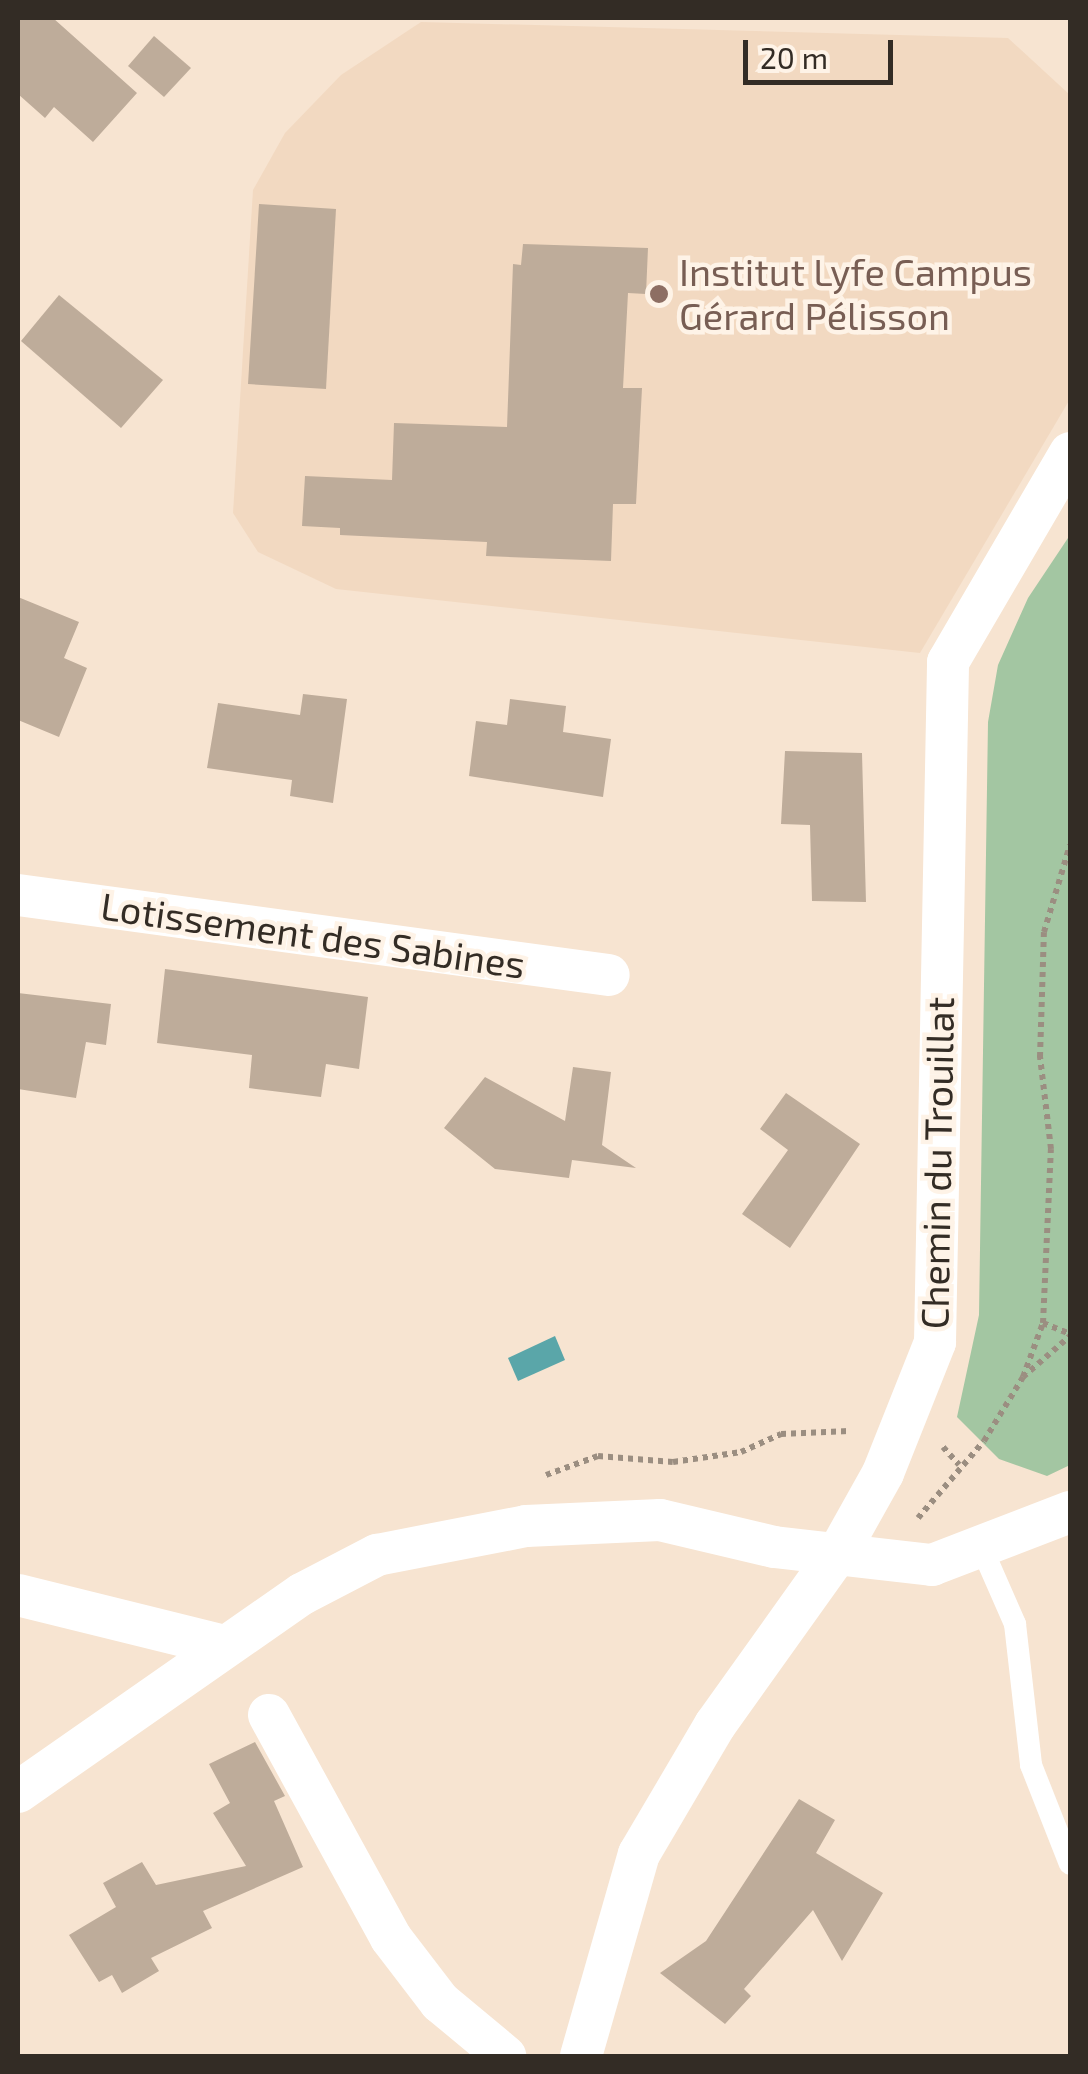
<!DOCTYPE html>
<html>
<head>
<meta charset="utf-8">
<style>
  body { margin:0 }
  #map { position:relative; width:1088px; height:2074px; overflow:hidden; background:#f7e4d1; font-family:"Exo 2",sans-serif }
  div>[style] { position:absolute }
  .built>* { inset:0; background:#f2d9c1 }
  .green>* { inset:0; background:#a3c6a2 }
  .water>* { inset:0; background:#5aa6a9 }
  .building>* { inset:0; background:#beac9a }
  .path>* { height:6px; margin-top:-3px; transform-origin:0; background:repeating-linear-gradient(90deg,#9b8e81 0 5px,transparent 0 10px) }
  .lane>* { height:22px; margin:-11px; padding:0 11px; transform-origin:11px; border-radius:11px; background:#fff }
  .street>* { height:42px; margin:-21px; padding:0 21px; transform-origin:21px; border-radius:21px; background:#fff }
  .dots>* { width:28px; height:28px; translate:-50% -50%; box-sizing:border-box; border:5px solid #fef3e7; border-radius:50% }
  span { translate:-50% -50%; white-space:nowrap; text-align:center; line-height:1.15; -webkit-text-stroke:9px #fef3e7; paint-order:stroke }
  .education-label { font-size:38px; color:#785e54 }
  .left { translate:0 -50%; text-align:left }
  .street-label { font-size:38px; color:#332c25 }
  .frame { position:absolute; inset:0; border:20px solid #332c25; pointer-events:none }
  .scale { position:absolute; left:743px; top:40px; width:150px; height:45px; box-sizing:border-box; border:5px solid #332c25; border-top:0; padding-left:12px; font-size:30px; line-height:35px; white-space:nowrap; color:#332c25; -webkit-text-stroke:8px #fef3e7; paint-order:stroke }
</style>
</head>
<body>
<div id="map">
  <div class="built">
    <div style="clip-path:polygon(421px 22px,1008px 38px,1070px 95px,1070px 399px,920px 653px,336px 589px,258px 552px,233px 513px,253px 190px,285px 133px,341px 75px)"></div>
  </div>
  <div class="green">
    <div style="clip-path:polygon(1070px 535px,1070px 1465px,1047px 1476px,999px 1459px,957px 1417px,979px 1315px,988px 722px,998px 665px,1028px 598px)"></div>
  </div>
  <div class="water">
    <div style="clip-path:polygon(555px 1336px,565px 1360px,518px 1381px,508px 1358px)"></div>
  </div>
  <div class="building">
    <div style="clip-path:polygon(18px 18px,53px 18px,137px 93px,93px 142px,54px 107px,45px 118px,18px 94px)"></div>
    <div style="clip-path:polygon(154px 36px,191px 68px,164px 97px,128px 66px)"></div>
    <div style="clip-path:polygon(259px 204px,336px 209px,326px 389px,248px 384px)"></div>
    <div style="clip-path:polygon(523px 244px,648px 248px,646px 294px,628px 293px,623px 388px,642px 388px,636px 504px,613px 504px,611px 561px,486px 556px,487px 542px,340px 535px,340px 528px,302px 526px,305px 476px,392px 480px,394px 423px,507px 427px,513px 264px,521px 265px)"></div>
    <div style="clip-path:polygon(59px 295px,163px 380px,121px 428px,21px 341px)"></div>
    <div style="clip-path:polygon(18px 597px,79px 622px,64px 658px,87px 668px,59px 737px,18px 720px)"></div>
    <div style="clip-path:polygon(303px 694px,347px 699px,333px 803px,290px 796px,292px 780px,207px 768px,218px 703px,300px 715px)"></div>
    <div style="clip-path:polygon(510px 699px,566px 706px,563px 732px,611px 739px,603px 797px,469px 776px,476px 721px,507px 725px)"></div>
    <div style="clip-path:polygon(785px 751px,862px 753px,866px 902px,812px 901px,810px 825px,781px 824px)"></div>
    <div style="clip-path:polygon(165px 969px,368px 997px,359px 1069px,326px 1064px,321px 1097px,249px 1088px,252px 1055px,157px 1043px)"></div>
    <div style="clip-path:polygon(18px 993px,111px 1004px,106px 1045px,86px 1042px,76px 1098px,18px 1089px)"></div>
    <div style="clip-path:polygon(573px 1067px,611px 1072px,602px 1145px,636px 1168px,572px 1160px,569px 1178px,495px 1169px,444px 1128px,485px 1077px,565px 1121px)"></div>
    <div style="clip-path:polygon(786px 1093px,860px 1144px,790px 1248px,742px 1214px,788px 1150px,760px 1129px)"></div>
    <div style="clip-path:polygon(255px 1742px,285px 1796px,274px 1801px,303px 1867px,203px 1911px,212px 1928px,151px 1958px,159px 1971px,122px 1993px,112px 1975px,99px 1982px,69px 1935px,116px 1907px,103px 1883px,142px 1862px,156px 1885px,246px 1866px,213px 1813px,230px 1803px,209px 1764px)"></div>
    <div style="clip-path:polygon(799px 1799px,835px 1820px,816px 1853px,883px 1893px,842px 1961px,813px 1910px,744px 1989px,751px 1996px,725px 2024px,660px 1973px,706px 1941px)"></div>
  </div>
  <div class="path">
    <div style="left:1043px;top:1323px;width:29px;rotate:22deg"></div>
    <div style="left:1023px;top:1377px;width:58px;rotate:-69.7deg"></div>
    <div style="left:1043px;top:1323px;width:174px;rotate:-87.4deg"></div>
    <div style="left:1051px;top:1149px;width:93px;rotate:-96.8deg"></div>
    <div style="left:1040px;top:1057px;width:125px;rotate:-88.2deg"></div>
    <div style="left:1044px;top:932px;width:91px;rotate:-73.4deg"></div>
    <div style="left:943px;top:1447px;width:24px;rotate:48deg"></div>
    <div style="left:546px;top:1475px;width:55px;rotate:-20.1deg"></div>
    <div style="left:598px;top:1456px;width:75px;rotate:4.6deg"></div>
    <div style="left:673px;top:1462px;width:69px;rotate:-8.4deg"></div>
    <div style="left:741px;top:1452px;width:44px;rotate:-24.2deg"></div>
    <div style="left:781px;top:1434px;width:68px;rotate:-2.5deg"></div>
    <div style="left:918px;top:1518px;width:101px;rotate:-49.4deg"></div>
    <div style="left:984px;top:1441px;width:75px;rotate:-58.6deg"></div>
    <div style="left:1023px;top:1377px;width:62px;rotate:-41.1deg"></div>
  </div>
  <div class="lane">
    <div style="left:983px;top:1551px;width:80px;rotate:66.3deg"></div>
    <div style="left:1015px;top:1624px;width:142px;rotate:83.5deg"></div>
    <div style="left:1031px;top:1765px;width:106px;rotate:68.5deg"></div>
  </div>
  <div class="street">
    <div style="left:18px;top:895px;width:596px;rotate:7.71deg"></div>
    <div style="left:18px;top:1595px;width:212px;rotate:13.9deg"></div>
    <div style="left:269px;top:1715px;width:254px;rotate:61.3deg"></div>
    <div style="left:391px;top:1938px;width:81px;rotate:52.6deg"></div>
    <div style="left:440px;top:2002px;width:85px;rotate:39.7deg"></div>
    <div style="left:18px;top:1792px;width:346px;rotate:-34.9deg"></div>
    <div style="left:302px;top:1594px;width:85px;rotate:-27.5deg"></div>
    <div style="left:377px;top:1555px;width:152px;rotate:-11deg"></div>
    <div style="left:526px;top:1526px;width:134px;rotate:-2.6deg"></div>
    <div style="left:660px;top:1520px;width:117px;rotate:13.3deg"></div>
    <div style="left:774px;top:1547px;width:159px;rotate:6.5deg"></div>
    <div style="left:932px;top:1565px;width:148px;rotate:-21deg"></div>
    <div style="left:581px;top:2056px;width:210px;rotate:-74deg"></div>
    <div style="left:639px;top:1854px;width:150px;rotate:-59.5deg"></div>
    <div style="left:715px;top:1725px;width:215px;rotate:-54.5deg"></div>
    <div style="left:840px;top:1550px;width:88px;rotate:-60.8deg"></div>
    <div style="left:883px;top:1473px;width:141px;rotate:-68.3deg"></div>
    <div style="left:935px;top:1342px;width:680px;rotate:-88.9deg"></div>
    <div style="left:948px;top:662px;width:242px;rotate:-59.7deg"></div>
  </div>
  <div class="dots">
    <div style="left:659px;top:294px;background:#8d6e63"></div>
  </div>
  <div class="education-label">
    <span class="left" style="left:679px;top:294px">Institut Lyfe Campus<br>Gérard Pélisson</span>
  </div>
  <div class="street-label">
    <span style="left:313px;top:935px;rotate:8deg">Lotissement des Sabines</span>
    <span style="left:937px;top:1163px;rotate:-89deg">Chemin du Trouillat</span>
  </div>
  <div class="frame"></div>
  <div class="scale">20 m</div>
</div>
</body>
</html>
